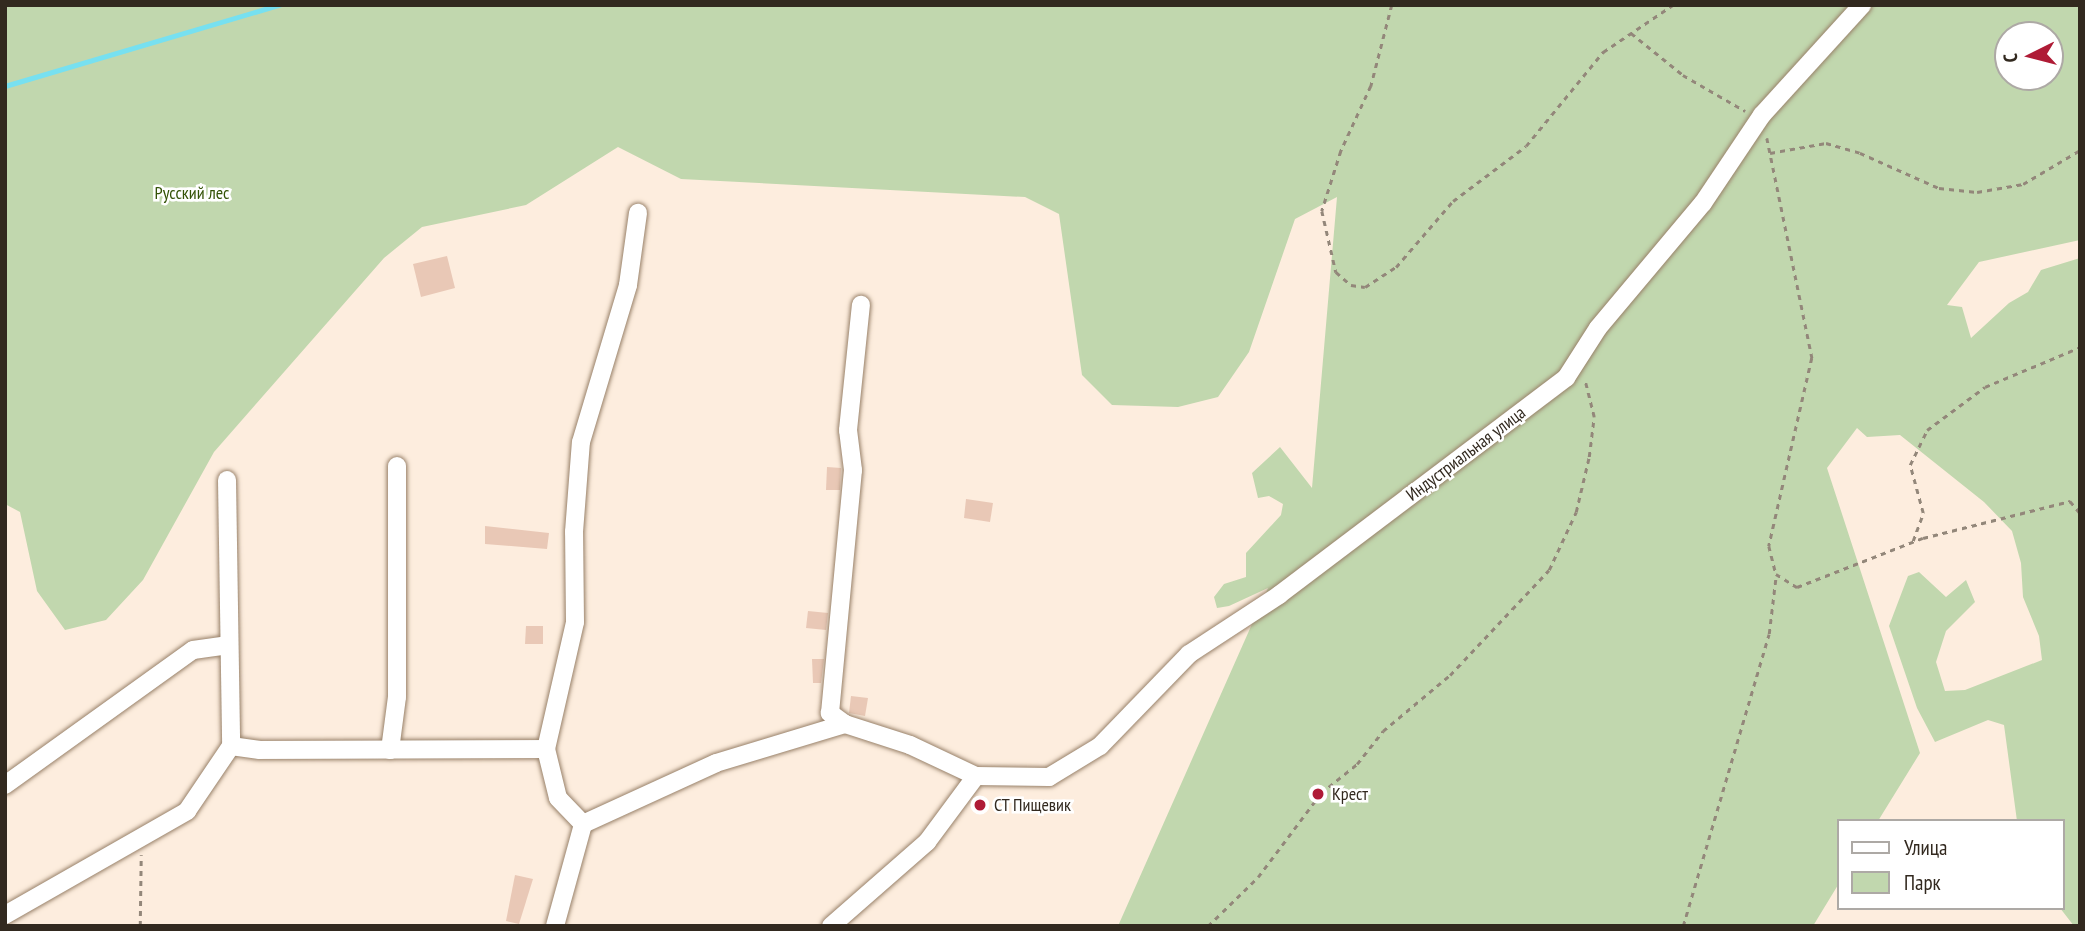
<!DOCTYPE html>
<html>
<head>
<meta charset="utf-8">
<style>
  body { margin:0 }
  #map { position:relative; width:2085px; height:931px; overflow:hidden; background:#fdedde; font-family:"PT Sans Narrow",sans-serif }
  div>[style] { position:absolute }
  .green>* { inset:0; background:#c1d7ae }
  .stream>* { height:4.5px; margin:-2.25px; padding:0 2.25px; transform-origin:2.25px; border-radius:2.25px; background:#77e0f0 }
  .building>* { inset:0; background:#e9c8b6 }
  .path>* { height:2.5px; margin-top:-1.25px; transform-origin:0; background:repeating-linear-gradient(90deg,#93877a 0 5px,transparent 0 10px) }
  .roads { filter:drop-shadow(0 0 2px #988169) drop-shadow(0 0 2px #988169) }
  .minor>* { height:18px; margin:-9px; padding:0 9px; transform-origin:9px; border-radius:9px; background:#fff }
  .dots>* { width:19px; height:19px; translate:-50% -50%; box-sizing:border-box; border:4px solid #fff; border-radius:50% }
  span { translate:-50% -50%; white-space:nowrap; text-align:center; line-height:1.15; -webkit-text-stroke:5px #fff; paint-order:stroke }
  .park-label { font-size:18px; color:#335206 }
  .street-label { font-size:18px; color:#32291f }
  .poi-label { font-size:18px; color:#32291f }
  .left { translate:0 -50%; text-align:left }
  .frame { position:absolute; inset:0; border:7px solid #32291f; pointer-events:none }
  .legend { position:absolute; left:1837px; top:819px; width:228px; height:91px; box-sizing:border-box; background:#fff; border:2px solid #ada9a5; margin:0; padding:9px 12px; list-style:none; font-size:21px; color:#32291f }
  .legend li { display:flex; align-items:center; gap:14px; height:35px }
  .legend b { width:35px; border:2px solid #ada9a5 }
  .north { position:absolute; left:1994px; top:21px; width:70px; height:70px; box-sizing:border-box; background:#fff; border:2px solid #ada9a5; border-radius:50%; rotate:264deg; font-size:19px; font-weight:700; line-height:28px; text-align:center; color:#32291f }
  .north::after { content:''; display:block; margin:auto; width:24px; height:32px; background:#af1b36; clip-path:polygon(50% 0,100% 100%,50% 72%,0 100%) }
</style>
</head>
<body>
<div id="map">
  <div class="green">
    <div style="clip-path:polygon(evenodd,5px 5px,2080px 5px,2080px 240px,1979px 262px,1947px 305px,1962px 307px,1971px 338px,2009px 303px,2028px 292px,2041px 270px,2080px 258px,2080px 926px,2074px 926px,2060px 908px,2062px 821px,2017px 821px,2004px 725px,1988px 720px,1935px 742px,1917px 708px,1889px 626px,1908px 576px,1919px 572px,1946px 597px,1966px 580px,1975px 602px,1946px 631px,1936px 662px,1945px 691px,1965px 690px,2042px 660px,2039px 636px,2023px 597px,2021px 563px,2012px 531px,1984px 502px,1900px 435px,1867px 437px,1857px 428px,1827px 468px,1920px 753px,1878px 821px,1838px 821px,1838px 885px,1813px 926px,1118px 926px,1268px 588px,1229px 606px,1217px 608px,1214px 597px,1224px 584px,1246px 577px,1246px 553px,1281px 515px,1283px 504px,1269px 496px,1258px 498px,1252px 473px,1280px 447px,1312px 488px,1337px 197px,1295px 219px,1249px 352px,1218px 397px,1178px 407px,1112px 405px,1082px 375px,1059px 214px,1025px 197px,681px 179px,618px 147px,526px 205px,422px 227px,384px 258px,214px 452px,143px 580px,106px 620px,65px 630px,37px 591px,20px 512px,5px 504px,5px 5px,2008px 35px,2050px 35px,2050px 77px,2008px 77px,2008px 35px)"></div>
  </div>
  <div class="stream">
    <div style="left:5px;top:86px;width:286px;rotate:-16.5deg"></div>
  </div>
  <div class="building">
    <div style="clip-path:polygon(447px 256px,455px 288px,421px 297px,413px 264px)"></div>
    <div style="clip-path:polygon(827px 467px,841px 468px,840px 490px,826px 490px)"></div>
    <div style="clip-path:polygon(966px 499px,993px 503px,990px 522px,964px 518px)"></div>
    <div style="clip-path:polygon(485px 526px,549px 533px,547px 549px,485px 544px)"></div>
    <div style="clip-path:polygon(808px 611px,828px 613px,826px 630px,806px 628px)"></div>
    <div style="clip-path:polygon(526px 626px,543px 626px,543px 644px,525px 644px)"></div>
    <div style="clip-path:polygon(812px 659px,824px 659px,821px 683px,813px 683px)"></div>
    <div style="clip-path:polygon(851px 696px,868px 698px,865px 716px,849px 713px)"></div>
    <div style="clip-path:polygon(515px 875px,533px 879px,519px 924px,506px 921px)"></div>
  </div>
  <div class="path">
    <div style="left:1392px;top:5px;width:84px;rotate:104.5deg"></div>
    <div style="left:1371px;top:86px;width:72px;rotate:114.8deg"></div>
    <div style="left:1341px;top:151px;width:63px;rotate:107.6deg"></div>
    <div style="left:1322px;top:211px;width:63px;rotate:77.1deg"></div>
    <div style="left:1336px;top:272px;width:20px;rotate:41deg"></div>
    <div style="left:1351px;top:285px;width:14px;rotate:8deg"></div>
    <div style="left:1365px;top:287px;width:37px;rotate:-33deg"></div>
    <div style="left:1396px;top:267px;width:87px;rotate:-49.2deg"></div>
    <div style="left:1453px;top:201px;width:91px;rotate:-37deg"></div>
    <div style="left:1526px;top:146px;width:122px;rotate:-50.7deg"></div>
    <div style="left:1603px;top:52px;width:84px;rotate:-33.9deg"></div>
    <div style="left:1631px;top:33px;width:67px;rotate:38.9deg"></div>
    <div style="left:1683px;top:75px;width:72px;rotate:30.1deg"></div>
    <div style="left:1767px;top:138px;width:225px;rotate:78.4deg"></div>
    <div style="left:1812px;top:358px;width:193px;rotate:102.9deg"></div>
    <div style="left:1769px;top:546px;width:29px;rotate:76deg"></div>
    <div style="left:1776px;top:574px;width:25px;rotate:32deg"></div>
    <div style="left:1797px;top:587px;width:135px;rotate:-21.3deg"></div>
    <div style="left:1923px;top:538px;width:152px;rotate:-14.1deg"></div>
    <div style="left:2070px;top:501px;width:16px;rotate:50deg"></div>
    <div style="left:1770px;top:153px;width:57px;rotate:-10.1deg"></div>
    <div style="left:1826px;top:143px;width:35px;rotate:16deg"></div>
    <div style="left:1860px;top:153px;width:86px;rotate:23.9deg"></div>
    <div style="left:1939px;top:188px;width:38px;rotate:6deg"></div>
    <div style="left:1977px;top:192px;width:47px;rotate:-9.9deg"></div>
    <div style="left:2023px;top:184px;width:66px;rotate:-30.8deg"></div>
    <div style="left:1913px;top:541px;width:30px;rotate:-70deg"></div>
    <div style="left:1923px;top:513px;width:50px;rotate:-105.2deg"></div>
    <div style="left:1910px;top:465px;width:39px;rotate:-64deg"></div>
    <div style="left:1927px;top:430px;width:72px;rotate:-36.6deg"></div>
    <div style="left:1985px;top:387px;width:103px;rotate:-22.8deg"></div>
    <div style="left:140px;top:926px;width:71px;rotate:-89.2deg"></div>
    <div style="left:1208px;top:926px;width:70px;rotate:-44.4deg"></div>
    <div style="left:1258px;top:877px;width:105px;rotate:-53.1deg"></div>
    <div style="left:1321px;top:793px;width:46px;rotate:-38.9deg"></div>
    <div style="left:1357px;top:764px;width:42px;rotate:-51.8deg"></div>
    <div style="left:1383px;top:731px;width:87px;rotate:-39.9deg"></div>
    <div style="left:1450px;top:675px;width:144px;rotate:-46.7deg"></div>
    <div style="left:1549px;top:570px;width:64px;rotate:-65deg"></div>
    <div style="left:1576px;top:512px;width:57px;rotate:-76.7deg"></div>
    <div style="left:1589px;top:457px;width:40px;rotate:-82.9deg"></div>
    <div style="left:1594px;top:417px;width:36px;rotate:-104deg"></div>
    <div style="left:1683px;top:926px;width:304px;rotate:-73.6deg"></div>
    <div style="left:1769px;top:634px;width:59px;rotate:-83.2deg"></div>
  </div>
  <div class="roads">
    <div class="minor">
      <div style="left:227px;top:480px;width:266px;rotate:89.1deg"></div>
      <div style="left:845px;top:724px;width:19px;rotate:-144deg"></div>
      <div style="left:830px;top:713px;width:244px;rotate:-84.6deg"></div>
      <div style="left:853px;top:470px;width:40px;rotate:-97.1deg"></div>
      <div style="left:848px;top:430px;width:126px;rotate:-84.1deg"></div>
      <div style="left:546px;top:749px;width:130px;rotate:-77.1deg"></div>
      <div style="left:575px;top:622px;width:90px;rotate:-90.6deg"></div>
      <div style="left:574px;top:532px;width:90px;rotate:-85.6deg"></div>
      <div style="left:581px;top:442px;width:164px;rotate:-73.3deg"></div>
      <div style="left:628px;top:285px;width:73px;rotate:-82.1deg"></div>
      <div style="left:390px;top:750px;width:53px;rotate:-82.5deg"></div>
      <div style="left:397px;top:697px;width:231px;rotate:-90deg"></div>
      <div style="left:5px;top:785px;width:231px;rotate:-35.7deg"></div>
      <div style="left:193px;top:650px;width:36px;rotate:-8deg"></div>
      <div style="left:5px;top:915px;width:210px;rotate:-29.7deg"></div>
      <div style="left:187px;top:811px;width:78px;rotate:-55.9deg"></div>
      <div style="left:231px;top:746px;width:29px;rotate:8deg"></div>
      <div style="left:260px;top:750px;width:286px;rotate:-0.2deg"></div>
      <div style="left:546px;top:749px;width:50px;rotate:76.2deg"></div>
      <div style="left:558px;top:798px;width:36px;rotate:46deg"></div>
      <div style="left:583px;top:824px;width:146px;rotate:-24.6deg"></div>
      <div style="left:716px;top:763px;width:135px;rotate:-16.8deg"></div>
      <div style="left:845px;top:724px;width:68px;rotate:17.9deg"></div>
      <div style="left:910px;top:745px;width:73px;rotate:25.2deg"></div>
      <div style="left:976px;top:776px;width:73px;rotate:0.8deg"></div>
      <div style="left:1049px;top:777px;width:60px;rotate:-31.3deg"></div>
      <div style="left:1100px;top:746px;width:128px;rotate:-45.9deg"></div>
      <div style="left:1189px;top:654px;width:108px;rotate:-33.2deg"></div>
      <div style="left:1279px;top:595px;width:360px;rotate:-37.1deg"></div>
      <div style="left:1566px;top:378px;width:59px;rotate:-57.4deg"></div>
      <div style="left:1598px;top:328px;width:163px;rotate:-50deg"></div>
      <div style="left:1703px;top:203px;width:106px;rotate:-56.2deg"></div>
      <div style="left:1762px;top:115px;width:149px;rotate:-47.7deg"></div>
      <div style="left:555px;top:926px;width:106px;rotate:-74.6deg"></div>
      <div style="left:831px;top:926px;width:128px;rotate:-41.2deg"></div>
      <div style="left:927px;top:842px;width:82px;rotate:-53.4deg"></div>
    </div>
  </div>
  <div class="dots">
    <div style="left:1318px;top:794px;background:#af1b36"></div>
    <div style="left:980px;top:805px;background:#af1b36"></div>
  </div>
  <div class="park-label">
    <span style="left:192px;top:193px">Русский лес</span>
  </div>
  <div class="street-label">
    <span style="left:1466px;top:454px;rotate:-37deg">Индустриальная улица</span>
  </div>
  <div class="poi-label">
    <span class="left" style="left:1332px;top:794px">Крест</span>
    <span class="left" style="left:994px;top:805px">СТ Пищевик</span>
  </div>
  <div class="frame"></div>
  <ul class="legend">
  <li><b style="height:9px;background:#fff"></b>Улица</li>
  <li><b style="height:19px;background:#c1d7ae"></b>Парк</li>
  </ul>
  <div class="north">С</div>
</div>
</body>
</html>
